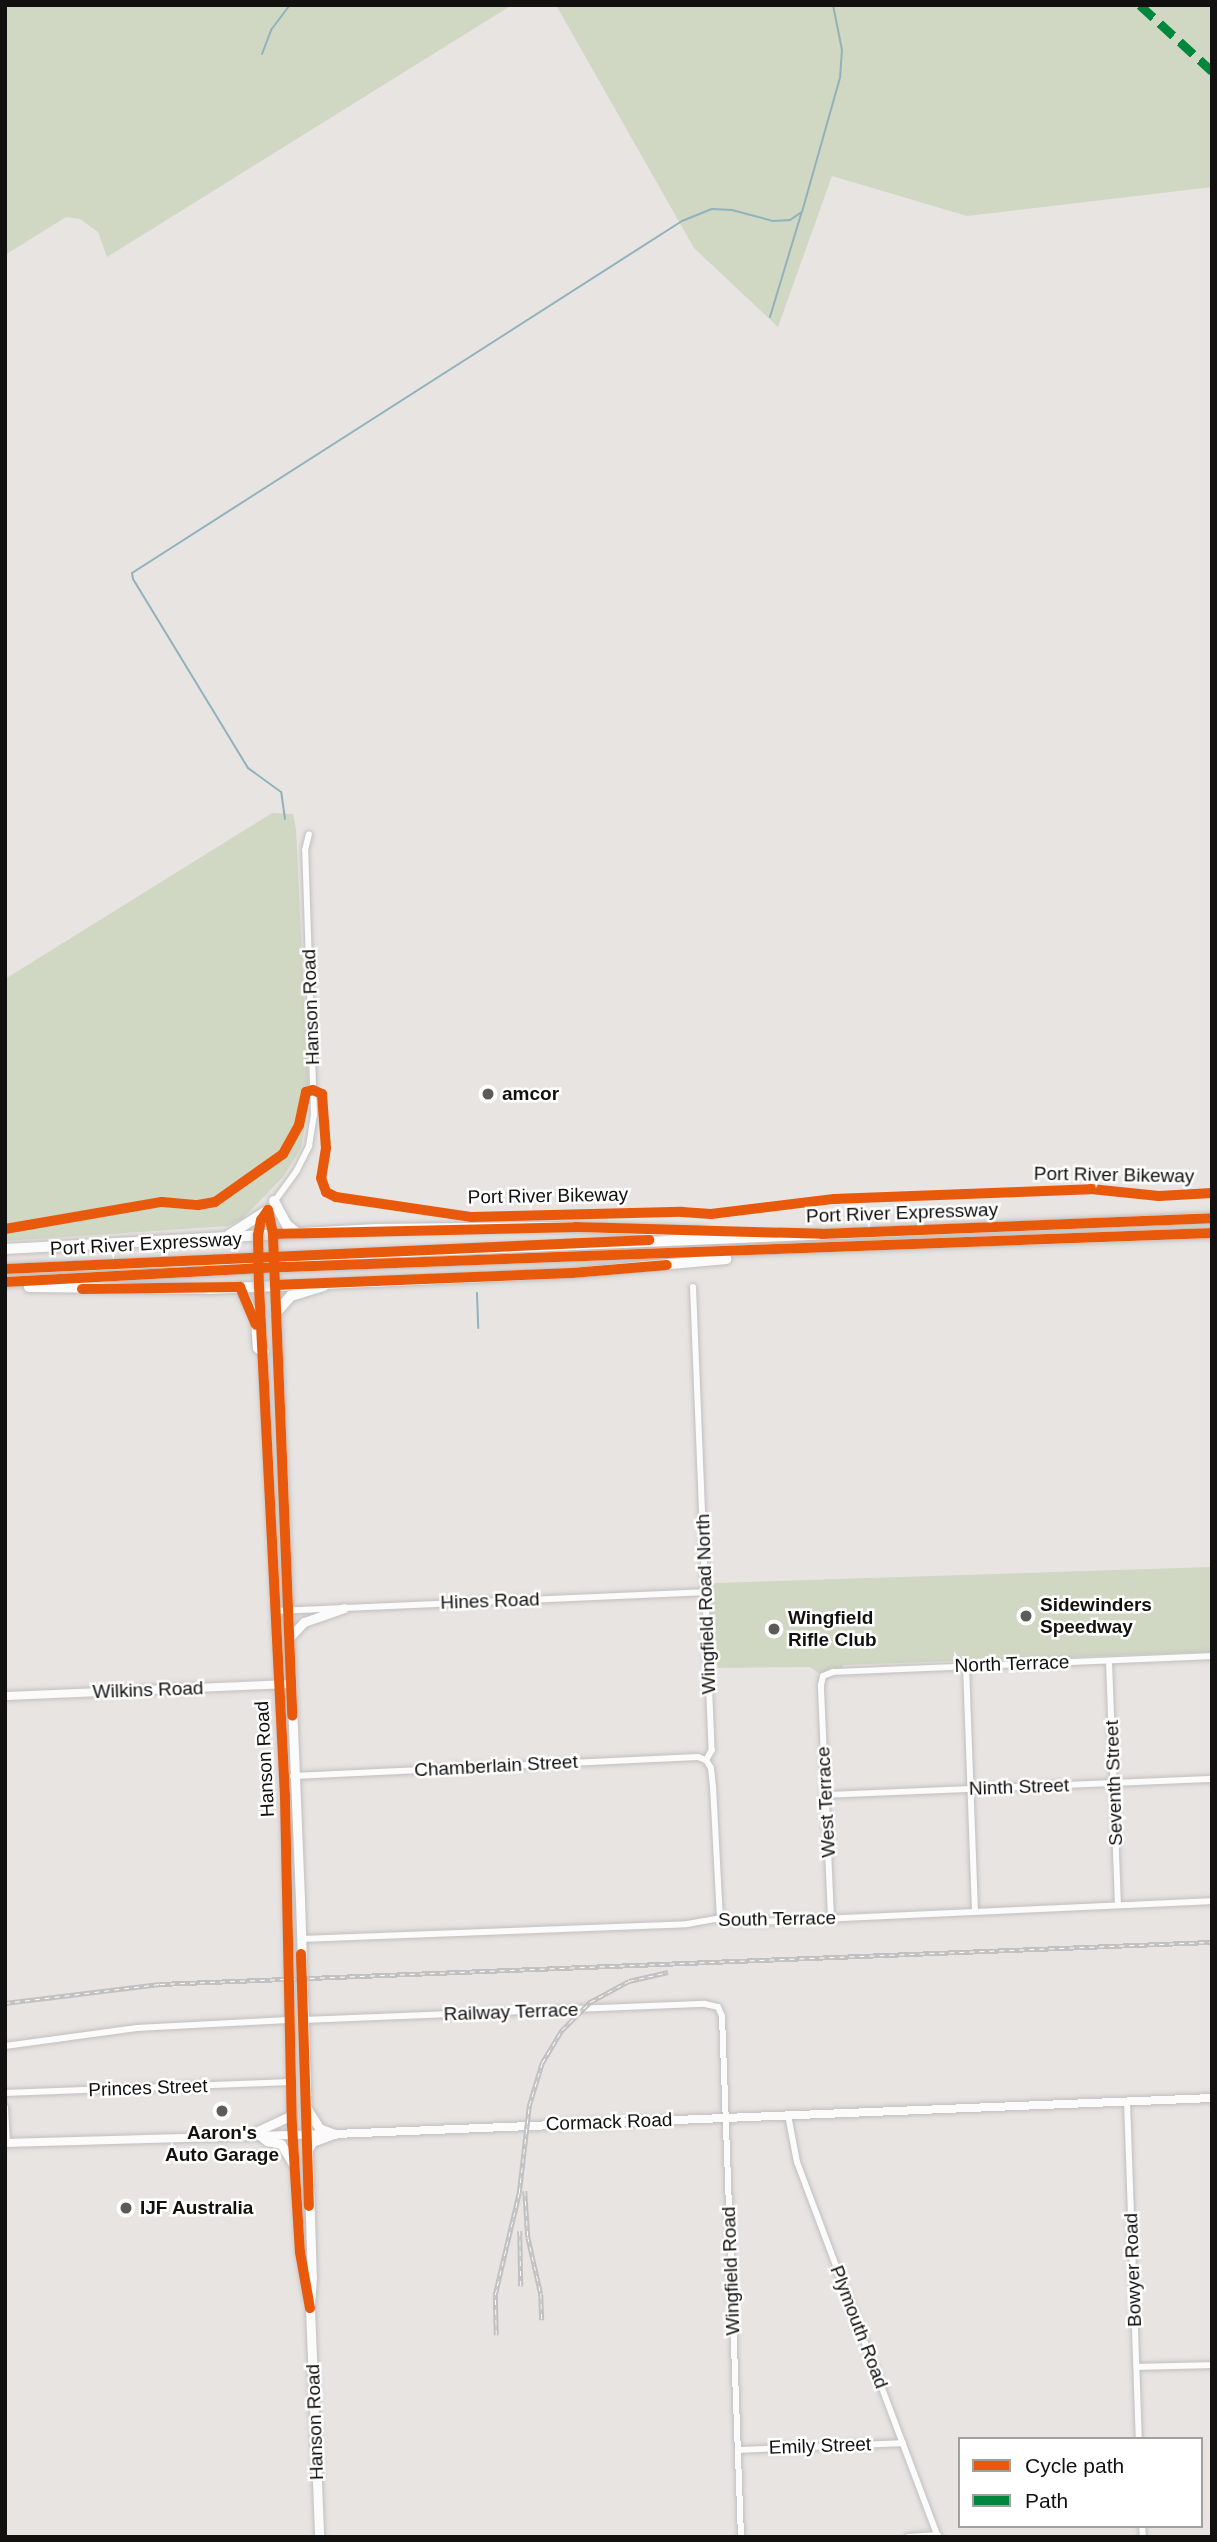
<!DOCTYPE html>
<html>
<head>
<meta charset="utf-8">
<style>
  body { margin:0 }
  #map { position:relative; width:1217px; height:2542px; overflow:hidden; background:#e7e4e2; font-family:Arial,sans-serif }
  div>[style] { position:absolute }
  .green>* { inset:0; background:#d0d7c3 }
  .stream>* { height:2px; margin:-1px; padding:0 1px; transform-origin:1px; border-radius:1px; background:#91b2bc }
  .roads { filter:drop-shadow(0 0 2px #c1bfbe) drop-shadow(0 0 2px #c1bfbe) }
  .minor>* { height:6px; margin:-3px; padding:0 3px; transform-origin:3px; border-radius:3px; background:#fbfbfb }
  .tertiary>* { height:8px; margin:-4px; padding:0 4px; transform-origin:4px; border-radius:4px; background:#fbfbfb }
  .secondary>* { height:9px; margin:-4.5px; padding:0 4.5px; transform-origin:4.5px; border-radius:4.5px; background:#fbfbfb }
  .motorway>* { height:10px; margin:-5px; padding:0 5px; transform-origin:5px; border-radius:5px; background:#fbfbfb }
  .rail>* { height:4.5px; margin-top:-2.25px; transform-origin:0; background:repeating-linear-gradient(90deg,#fff 0 5px,#c2c1c1 0 10px); box-sizing:border-box; border-block:2px solid #c2c1c1 }
  .bridges { filter:drop-shadow(0 0 2px #c1bfbe) drop-shadow(0 0 2px #c1bfbe) }
  .secondary-bridge>* { height:9px; margin:-4.5px; padding:0 4.5px; transform-origin:4.5px; border-radius:4.5px; background:#fbfbfb }
  .quiet>* { height:9px; margin-top:-4.5px; transform-origin:0; background:repeating-linear-gradient(90deg,#00873e 0 18px,transparent 0 27px) }
  .cycleway>* { height:10px; margin:-5px; padding:0 5px; transform-origin:5px; border-radius:5px; background:#e8590c }
  .dots>* { width:19px; height:19px; translate:-50% -50%; box-sizing:border-box; border:4px solid #fff; border-radius:50% }
  span { translate:-50% -50%; white-space:nowrap; text-align:center; line-height:1.15; -webkit-text-stroke:5px #fff; paint-order:stroke }
  .street-label { font-size:19px; color:#121110 }
  .poi-label { font-size:19px; color:#121110; font-weight:700 }
  .left { translate:0 -50%; text-align:left }
  .frame { position:absolute; inset:0; border:7px solid #121110; pointer-events:none }
  .legend { position:absolute; left:958px; top:2437px; width:245px; height:91px; box-sizing:border-box; background:#fff; border:2px solid #a0a09f; margin:0; padding:9px 12px; list-style:none; font-size:21px; color:#121110 }
  .legend li { display:flex; align-items:center; gap:14px; height:35px }
  .legend b { width:35px; border:2px solid #a0a09f }
</style>
</head>
<body>
<div id="map">
  <div class="green">
    <div style="clip-path:polygon(5px 5px,512px 5px,107px 257px,98px 232px,80px 219px,66px 217px,5px 255px)"></div>
    <div style="clip-path:polygon(556px 5px,1212px 5px,1212px 187px,967px 216px,832px 176px,778px 327px,694px 248px)"></div>
    <div style="clip-path:polygon(272px 813px,293px 814px,296px 829px,309px 1103px,301px 1148px,283px 1177px,242px 1219px,228px 1226px,5px 1241px,5px 979px)"></div>
    <div style="clip-path:polygon(1212px 1567px,1212px 1652px,843px 1665px,842px 1671px,823px 1676px,810px 1667px,708px 1668px,706px 1592px,715px 1583px)"></div>
  </div>
  <div class="stream">
    <div style="left:262px;top:54px;width:26px;rotate:-69deg"></div>
    <div style="left:271px;top:30px;width:31px;rotate:-53deg"></div>
    <div style="left:770px;top:317px;width:108px;rotate:-73.2deg"></div>
    <div style="left:285px;top:819px;width:27px;rotate:-98deg"></div>
    <div style="left:281px;top:792px;width:41px;rotate:-144deg"></div>
    <div style="left:248px;top:768px;width:221px;rotate:-121.3deg"></div>
    <div style="left:133px;top:579px;width:6px;rotate:-99deg"></div>
    <div style="left:132px;top:573px;width:653px;rotate:-32.62deg"></div>
    <div style="left:682px;top:221px;width:32px;rotate:-22deg"></div>
    <div style="left:712px;top:209px;width:20px;rotate:3deg"></div>
    <div style="left:732px;top:210px;width:42px;rotate:15deg"></div>
    <div style="left:773px;top:221px;width:17px;rotate:-3deg"></div>
    <div style="left:790px;top:220px;width:14px;rotate:-34deg"></div>
    <div style="left:802px;top:212px;width:139px;rotate:-74.2deg"></div>
    <div style="left:840px;top:78px;width:28px;rotate:-86deg"></div>
    <div style="left:842px;top:50px;width:46px;rotate:-101.3deg"></div>
    <div style="left:477px;top:1293px;width:35px;rotate:88deg"></div>
  </div>
  <div class="roads">
    <div class="minor">
      <div style="left:274px;top:1202px;width:39px;rotate:-54deg"></div>
      <div style="left:297px;top:1170px;width:27px;rotate:-63deg"></div>
      <div style="left:309px;top:1146px;width:31px;rotate:-81deg"></div>
      <div style="left:314px;top:1115px;width:265px;rotate:-91.9deg"></div>
      <div style="left:305px;top:850px;width:16px;rotate:-76deg"></div>
      <div style="left:268px;top:1210px;width:25px;rotate:78deg"></div>
      <div style="left:693px;top:1287px;width:463px;rotate:87.7deg"></div>
      <div style="left:712px;top:1750px;width:12px;rotate:121deg"></div>
      <div style="left:706px;top:1760px;width:9px;rotate:58deg"></div>
      <div style="left:711px;top:1768px;width:18px;rotate:84deg"></div>
      <div style="left:713px;top:1786px;width:132px;rotate:87deg"></div>
      <div style="left:274px;top:1611px;width:432px;rotate:-2.5deg"></div>
      <div style="left:1109px;top:1661px;width:244px;rotate:87.9deg"></div>
      <div style="left:966px;top:1666px;width:245px;rotate:87.9deg"></div>
      <div style="left:293px;top:1776px;width:405px;rotate:-2.7deg"></div>
      <div style="left:698px;top:1757px;width:9px;rotate:21deg"></div>
      <div style="left:825px;top:1795px;width:387px;rotate:-2.4deg"></div>
      <div style="left:831px;top:1918px;width:233px;rotate:-92.5deg"></div>
      <div style="left:821px;top:1685px;width:9px;rotate:-77deg"></div>
      <div style="left:823px;top:1676px;width:11px;rotate:-22deg"></div>
      <div style="left:833px;top:1672px;width:379px;rotate:-2.4deg"></div>
      <div style="left:301px;top:1939px;width:386px;rotate:-2.2deg"></div>
      <div style="left:687px;top:1924px;width:34px;rotate:-10deg"></div>
      <div style="left:720px;top:1918px;width:7px;rotate:27deg"></div>
      <div style="left:726px;top:1921px;width:27px;rotate:2deg"></div>
      <div style="left:753px;top:1922px;width:459px;rotate:-2.6deg"></div>
      <div style="left:303px;top:2020px;width:402px;rotate:-2.3deg"></div>
      <div style="left:705px;top:2004px;width:13px;rotate:13deg"></div>
      <div style="left:718px;top:2007px;width:10px;rotate:66deg"></div>
      <div style="left:722px;top:2016px;width:521px;rotate:87.91deg"></div>
      <div style="left:5px;top:2046px;width:133px;rotate:-7.8deg"></div>
      <div style="left:137px;top:2028px;width:151px;rotate:-3deg"></div>
      <div style="left:5px;top:2093px;width:286px;rotate:-2.2deg"></div>
      <div style="left:1127px;top:2101px;width:338px;rotate:88deg"></div>
      <div style="left:5px;top:2107px;width:36px;rotate:87deg"></div>
      <div style="left:788px;top:2115px;width:48px;rotate:79.2deg"></div>
      <div style="left:797px;top:2162px;width:401px;rotate:69.4deg"></div>
      <div style="left:1137px;top:2367px;width:75px;rotate:-1.5deg"></div>
      <div style="left:738px;top:2450px;width:165px;rotate:-2.4deg"></div>
      <div style="left:1142px;top:2526px;width:11px;rotate:85deg"></div>
      <div style="left:908px;top:2537px;width:30px;rotate:-4deg"></div>
    </div>
    <div class="tertiary">
      <div style="left:5px;top:1696px;width:286px;rotate:-2.4deg"></div>
      <div style="left:5px;top:2143px;width:330px;rotate:-1.6deg"></div>
      <div style="left:335px;top:2134px;width:878px;rotate:-2.35deg"></div>
    </div>
    <div class="secondary">
      <div style="left:275px;top:1285px;width:615px;rotate:87.67deg"></div>
      <div style="left:300px;top:1899px;width:378px;rotate:88.2deg"></div>
      <div style="left:312px;top:2277px;width:31px;rotate:94deg"></div>
      <div style="left:310px;top:2308px;width:229px;rotate:87.7deg"></div>
      <div style="left:259px;top:1286px;width:511px;rotate:87.08deg"></div>
      <div style="left:285px;top:1796px;width:329px;rotate:88.8deg"></div>
      <div style="left:292px;top:2125px;width:127px;rotate:86.4deg"></div>
      <div style="left:300px;top:2252px;width:48px;rotate:80.3deg"></div>
      <div style="left:289px;top:1638px;width:22px;rotate:-47deg"></div>
      <div style="left:304px;top:1622px;width:42px;rotate:-19.3deg"></div>
      <div style="left:306px;top:2107px;width:25px;rotate:58deg"></div>
      <div style="left:319px;top:2128px;width:17px;rotate:21deg"></div>
      <div style="left:251px;top:2134px;width:45px;rotate:-24.9deg"></div>
      <div style="left:258px;top:2134px;width:11px;rotate:38deg"></div>
      <div style="left:267px;top:2141px;width:14px;rotate:12deg"></div>
      <div style="left:281px;top:2144px;width:23px;rotate:59deg"></div>
      <div style="left:309px;top:2148px;width:7px;rotate:-63deg"></div>
      <div style="left:312px;top:2142px;width:23px;rotate:-20deg"></div>
    </div>
    <div class="motorway">
      <div style="left:274px;top:1201px;width:27px;rotate:62deg"></div>
      <div style="left:287px;top:1225px;width:13px;rotate:39deg"></div>
      <div style="left:229px;top:1235px;width:46px;rotate:-32.7deg"></div>
      <div style="left:5px;top:1249px;width:372px;rotate:-3.1deg"></div>
      <div style="left:376px;top:1229px;width:200px;rotate:-0.6deg"></div>
      <div style="left:576px;top:1227px;width:128px;rotate:2.2deg"></div>
      <div style="left:5px;top:1269px;width:1208px;rotate:-2.42deg"></div>
      <div style="left:5px;top:1282px;width:281px;rotate:-3.1deg"></div>
      <div style="left:286px;top:1267px;width:927px;rotate:-2.1deg"></div>
      <div style="left:29px;top:1287px;width:179px;rotate:0.6deg"></div>
      <div style="left:208px;top:1289px;width:364px;rotate:-2.5deg"></div>
      <div style="left:572px;top:1273px;width:155px;rotate:-5.2deg"></div>
      <div style="left:240px;top:1287px;width:38px;rotate:65deg"></div>
      <div style="left:256px;top:1321px;width:27px;rotate:86deg"></div>
      <div style="left:258px;top:1348px;width:7px;rotate:34deg"></div>
      <div style="left:276px;top:1313px;width:23px;rotate:-49deg"></div>
      <div style="left:291px;top:1296px;width:34px;rotate:-17deg"></div>
    </div>
  </div>
  <div class="rail">
    <div style="left:5px;top:2003px;width:156px;rotate:-7deg"></div>
    <div style="left:160px;top:1984px;width:1053px;rotate:-2.29deg"></div>
    <div style="left:525px;top:2191px;width:46px;rotate:86.3deg"></div>
    <div style="left:528px;top:2237px;width:58px;rotate:77.2deg"></div>
    <div style="left:541px;top:2294px;width:26px;rotate:88deg"></div>
    <div style="left:520px;top:2231px;width:55px;rotate:89deg"></div>
    <div style="left:496px;top:2335px;width:40px;rotate:-91.4deg"></div>
    <div style="left:495px;top:2295px;width:105px;rotate:-76.8deg"></div>
    <div style="left:519px;top:2193px;width:88px;rotate:-83.4deg"></div>
    <div style="left:529px;top:2106px;width:45px;rotate:-73.2deg"></div>
    <div style="left:542px;top:2063px;width:39px;rotate:-59deg"></div>
    <div style="left:562px;top:2030px;width:40px;rotate:-45deg"></div>
    <div style="left:590px;top:2002px;width:44px;rotate:-28.3deg"></div>
    <div style="left:629px;top:1981px;width:40px;rotate:-13deg"></div>
  </div>
  <div class="bridges">
    <div class="secondary-bridge">
      <div style="left:273px;top:1234px;width:51px;rotate:87.8deg"></div>
      <div style="left:258px;top:1235px;width:51px;rotate:88.9deg"></div>
    </div>
  </div>
  <div class="quiet">
    <div style="left:1140px;top:5px;width:98px;rotate:42.5deg"></div>
  </div>
  <div class="cycleway">
    <div style="left:268px;top:1210px;width:12px;rotate:125deg"></div>
    <div style="left:261px;top:1220px;width:15px;rotate:101deg"></div>
    <div style="left:258px;top:1235px;width:51px;rotate:88.9deg"></div>
    <div style="left:259px;top:1286px;width:511px;rotate:87.08deg"></div>
    <div style="left:285px;top:1796px;width:329px;rotate:88.8deg"></div>
    <div style="left:292px;top:2125px;width:127px;rotate:86.4deg"></div>
    <div style="left:300px;top:2252px;width:57px;rotate:79.9deg"></div>
    <div style="left:268px;top:1210px;width:25px;rotate:78deg"></div>
    <div style="left:273px;top:1234px;width:482px;rotate:87.7deg"></div>
    <div style="left:5px;top:1229px;width:159px;rotate:-9.8deg"></div>
    <div style="left:162px;top:1202px;width:36px;rotate:5deg"></div>
    <div style="left:198px;top:1205px;width:17px;rotate:-10deg"></div>
    <div style="left:215px;top:1202px;width:83px;rotate:-35.2deg"></div>
    <div style="left:283px;top:1154px;width:33px;rotate:-61deg"></div>
    <div style="left:299px;top:1125px;width:34px;rotate:-78deg"></div>
    <div style="left:306px;top:1092px;width:7px;rotate:-16deg"></div>
    <div style="left:313px;top:1090px;width:10px;rotate:24deg"></div>
    <div style="left:322px;top:1094px;width:54px;rotate:85.8deg"></div>
    <div style="left:326px;top:1148px;width:30px;rotate:99deg"></div>
    <div style="left:321px;top:1178px;width:15px;rotate:70deg"></div>
    <div style="left:326px;top:1192px;width:11px;rotate:27deg"></div>
    <div style="left:336px;top:1197px;width:136px;rotate:8.4deg"></div>
    <div style="left:471px;top:1217px;width:211px;rotate:-1.4deg"></div>
    <div style="left:682px;top:1212px;width:29px;rotate:4deg"></div>
    <div style="left:711px;top:1214px;width:124px;rotate:-7deg"></div>
    <div style="left:834px;top:1199px;width:257px;rotate:-2.2deg"></div>
    <div style="left:1091px;top:1189px;width:68px;rotate:5.9deg"></div>
    <div style="left:1159px;top:1196px;width:53px;rotate:-3.2deg"></div>
    <div style="left:273px;top:1234px;width:303px;rotate:-1.3deg"></div>
    <div style="left:576px;top:1227px;width:246px;rotate:1.6deg"></div>
    <div style="left:822px;top:1234px;width:390px;rotate:-2.3deg"></div>
    <div style="left:5px;top:1269px;width:645px;rotate:-2.58deg"></div>
    <div style="left:5px;top:1282px;width:281px;rotate:-3.1deg"></div>
    <div style="left:286px;top:1267px;width:927px;rotate:-2.1deg"></div>
    <div style="left:275px;top:1285px;width:297px;rotate:-2.3deg"></div>
    <div style="left:572px;top:1273px;width:95px;rotate:-4.8deg"></div>
    <div style="left:82px;top:1289px;width:158px;rotate:-0.7deg"></div>
    <div style="left:240px;top:1287px;width:41px;rotate:67.2deg"></div>
    <div style="left:301px;top:1954px;width:252px;rotate:88.2deg"></div>
  </div>
  <div class="dots">
    <div style="left:488px;top:1094px;background:#5d5b5a"></div>
    <div style="left:1026px;top:1616px;background:#5d5b5a"></div>
    <div style="left:774px;top:1629px;background:#5d5b5a"></div>
    <div style="left:222px;top:2111px;background:#5d5b5a"></div>
    <div style="left:126px;top:2208px;background:#5d5b5a"></div>
  </div>
  <div class="street-label">
    <span style="left:311px;top:1007px;rotate:-92deg">Hanson Road</span>
    <span style="left:1114px;top:1175px;rotate:1deg">Port River Bikeway</span>
    <span style="left:548px;top:1196px;rotate:-1deg">Port River Bikeway</span>
    <span style="left:902px;top:1213px;rotate:-2deg">Port River Expressway</span>
    <span style="left:146px;top:1244px;rotate:-3deg">Port River Expressway</span>
    <span style="left:490px;top:1601px;rotate:-2deg">Hines Road</span>
    <span style="left:706px;top:1604px;rotate:-92deg">Wingfield Road North</span>
    <span style="left:1012px;top:1664px;rotate:-2deg">North Terrace</span>
    <span style="left:148px;top:1690px;rotate:-2deg">Wilkins Road</span>
    <span style="left:265px;top:1759px;rotate:-93deg">Hanson Road</span>
    <span style="left:496px;top:1766px;rotate:-3deg">Chamberlain Street</span>
    <span style="left:1114px;top:1783px;rotate:-92deg">Seventh Street</span>
    <span style="left:1019px;top:1787px;rotate:-2deg">Ninth Street</span>
    <span style="left:826px;top:1802px;rotate:-93deg">West Terrace</span>
    <span style="left:777px;top:1919px;rotate:-1deg">South Terrace</span>
    <span style="left:511px;top:2012px;rotate:-2deg">Railway Terrace</span>
    <span style="left:148px;top:2088px;rotate:-2deg">Princes Street</span>
    <span style="left:609px;top:2122px;rotate:-2deg">Cormack Road</span>
    <span style="left:1133px;top:2270px;rotate:-92deg">Bowyer Road</span>
    <span style="left:731px;top:2271px;rotate:-92deg">Wingfield Road</span>
    <span style="left:859px;top:2327px;rotate:69deg">Plymouth Road</span>
    <span style="left:315px;top:2422px;rotate:-92deg">Hanson Road</span>
    <span style="left:820px;top:2446px;rotate:-2deg">Emily Street</span>
  </div>
  <div class="poi-label">
    <span class="left" style="left:502px;top:1094px">amcor</span>
    <span class="left" style="left:1040px;top:1616px">Sidewinders<br>Speedway</span>
    <span class="left" style="left:788px;top:1629px">Wingfield<br>Rifle Club</span>
    <span style="left:222px;top:2144px">Aaron's<br>Auto Garage</span>
    <span class="left" style="left:140px;top:2208px">IJF Australia</span>
  </div>
  <div class="frame"></div>
  <ul class="legend">
  <li><b style="height:9px;background:#e8590c"></b>Cycle path</li>
  <li><b style="height:9px;background:#00873e"></b>Path</li>
  </ul>
</div>
</body>
</html>
